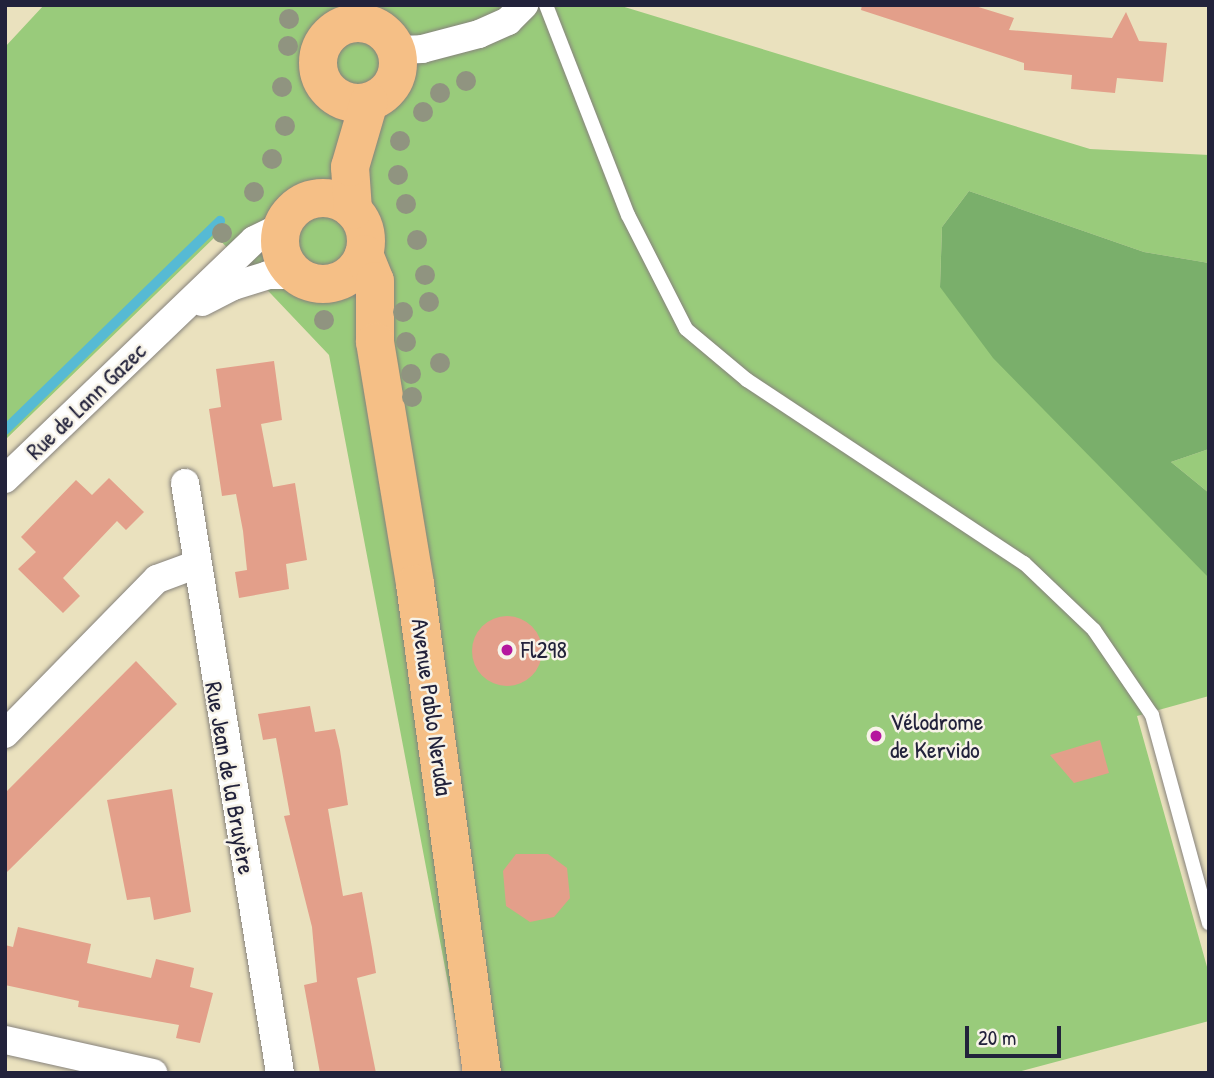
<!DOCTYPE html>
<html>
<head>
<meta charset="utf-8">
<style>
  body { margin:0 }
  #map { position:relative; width:1214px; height:1078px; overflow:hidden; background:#eae1be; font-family:"Patrick Hand",sans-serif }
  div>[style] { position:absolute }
  .green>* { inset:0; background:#99cb7b }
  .forest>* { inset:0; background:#7aaf6b }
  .stream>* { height:10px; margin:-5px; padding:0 5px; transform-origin:5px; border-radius:5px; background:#56bad4 }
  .building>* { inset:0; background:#e39f8a }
  .round { border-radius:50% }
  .roads { filter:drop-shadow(0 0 2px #86827c) drop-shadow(0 0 2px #86827c) }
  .service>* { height:14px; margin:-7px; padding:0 7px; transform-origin:7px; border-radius:7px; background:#fff }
  .minor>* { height:28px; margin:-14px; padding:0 14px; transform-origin:14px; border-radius:14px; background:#fff }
  .primary>* { height:38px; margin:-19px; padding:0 19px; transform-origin:19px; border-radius:19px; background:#f5bf86 }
  .primary>.ring { margin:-19px; padding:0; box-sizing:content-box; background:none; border:38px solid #f5bf86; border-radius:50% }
  .trees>* { width:20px; height:20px; margin:-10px; border-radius:50%; background:#909480 }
  .dots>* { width:19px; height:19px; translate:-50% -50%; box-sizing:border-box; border:4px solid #f7f3e8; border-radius:50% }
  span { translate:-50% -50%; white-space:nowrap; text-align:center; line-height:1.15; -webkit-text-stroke:5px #f7f3e8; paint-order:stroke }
  .street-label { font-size:24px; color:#22223b }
  .poi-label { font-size:24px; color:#22223b }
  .left { translate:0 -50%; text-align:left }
  .frame { position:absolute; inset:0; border:7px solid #22223b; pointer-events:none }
  .scale { position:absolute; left:965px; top:1026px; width:96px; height:32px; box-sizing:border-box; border:4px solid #22223b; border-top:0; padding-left:9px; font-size:21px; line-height:24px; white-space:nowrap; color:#22223b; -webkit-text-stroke:5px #f7f3e8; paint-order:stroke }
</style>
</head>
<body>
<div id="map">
  <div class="green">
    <div style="clip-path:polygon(44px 5px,618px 5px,1090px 149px,1209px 155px,1209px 263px,1144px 252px,969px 191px,942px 227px,940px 286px,999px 363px,1209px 577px,1209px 696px,1137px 716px,1209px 974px,1209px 1021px,1014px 1073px,465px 1073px,329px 355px,216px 236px,5px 440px,5px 47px)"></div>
    <div style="clip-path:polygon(1209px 449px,1209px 493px,1171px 462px)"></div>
  </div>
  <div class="forest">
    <div style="clip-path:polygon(969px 191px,1144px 252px,1209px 263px,1209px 449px,1171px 462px,1209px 493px,1209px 578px,993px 358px,940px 287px,942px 227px)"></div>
  </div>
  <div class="stream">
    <div style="left:5px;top:430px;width:300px;rotate:-44.2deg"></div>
  </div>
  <div class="building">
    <div style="clip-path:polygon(862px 5px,972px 5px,1014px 18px,1009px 30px,1112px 38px,1126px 12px,1139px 41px,1167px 43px,1163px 82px,1117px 78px,1115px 93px,1071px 89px,1072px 75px,1024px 70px,1024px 63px,861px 10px)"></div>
    <div style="clip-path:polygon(274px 361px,282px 420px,261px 424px,273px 487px,295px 483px,307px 560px,286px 564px,289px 589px,239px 598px,235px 572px,247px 570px,243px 531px,236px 494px,222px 496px,209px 409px,221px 407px,216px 369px)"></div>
    <div style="clip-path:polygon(109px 478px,144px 512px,126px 530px,117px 521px,63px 578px,80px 596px,63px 613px,18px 569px,36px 552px,21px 537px,76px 480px,92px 495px)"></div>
    <div class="round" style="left:472px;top:616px;width:70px;height:70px"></div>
    <div style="clip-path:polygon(136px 661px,177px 704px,5px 874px,5px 793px)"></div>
    <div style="clip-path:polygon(310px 706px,315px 732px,335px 729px,340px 750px,348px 805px,328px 809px,343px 896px,362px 892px,372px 948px,376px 973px,357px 978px,376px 1073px,320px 1073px,304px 985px,317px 982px,312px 927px,284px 816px,290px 815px,276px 738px,263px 740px,258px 714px)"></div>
    <div style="clip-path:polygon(1100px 740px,1109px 773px,1074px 783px,1050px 755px)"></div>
    <div style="clip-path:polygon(172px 789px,191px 912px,154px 920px,150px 897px,127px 900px,107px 800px)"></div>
    <div style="clip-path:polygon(516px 854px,548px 854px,567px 868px,570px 898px,554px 917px,530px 922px,506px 906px,503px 871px)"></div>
    <div style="clip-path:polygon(18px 927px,91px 944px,87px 963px,151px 978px,156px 959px,194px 968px,190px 987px,213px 993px,200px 1043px,176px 1038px,179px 1025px,78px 1007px,79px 1001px,5px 985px,5px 945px,13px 947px)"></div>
  </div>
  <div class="roads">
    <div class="service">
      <div style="left:546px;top:5px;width:225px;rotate:68.7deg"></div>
      <div style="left:628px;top:215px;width:128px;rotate:63deg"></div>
      <div style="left:686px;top:329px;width:80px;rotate:39.9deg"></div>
      <div style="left:747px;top:380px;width:332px;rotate:33.5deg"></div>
      <div style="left:1024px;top:563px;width:97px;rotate:43.7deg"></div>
      <div style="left:1094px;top:630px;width:103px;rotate:55.7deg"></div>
      <div style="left:1152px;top:715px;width:216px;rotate:74.7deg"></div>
    </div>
    <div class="minor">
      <div style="left:397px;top:50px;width:25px;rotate:-2deg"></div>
      <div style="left:422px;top:49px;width:59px;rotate:-14.7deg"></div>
      <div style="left:479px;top:34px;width:32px;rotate:-24deg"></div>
      <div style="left:508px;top:21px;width:23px;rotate:-45deg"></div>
      <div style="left:202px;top:302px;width:35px;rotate:-27deg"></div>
      <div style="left:233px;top:286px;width:37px;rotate:-17deg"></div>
      <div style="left:268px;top:275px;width:28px"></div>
      <div style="left:5px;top:479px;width:345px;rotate:-43.8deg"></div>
      <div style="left:254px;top:240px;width:32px;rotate:-26deg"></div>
      <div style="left:185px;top:483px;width:598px;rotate:80.85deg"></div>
      <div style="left:5px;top:734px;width:217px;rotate:-45.6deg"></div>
      <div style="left:157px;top:579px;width:40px;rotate:-20.2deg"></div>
      <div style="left:5px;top:1040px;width:152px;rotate:12.6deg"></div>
    </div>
    <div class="primary">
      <div class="ring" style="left:318px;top:23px;width:42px;height:42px"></div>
      <div class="ring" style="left:280px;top:198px;width:48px;height:48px"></div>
      <div style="left:353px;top:210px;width:43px;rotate:-94deg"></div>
      <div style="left:350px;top:167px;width:68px;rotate:-73.7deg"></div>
      <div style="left:364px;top:254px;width:29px;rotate:68deg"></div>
      <div style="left:375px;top:281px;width:61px;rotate:90deg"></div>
      <div style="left:375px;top:342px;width:245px;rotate:80.6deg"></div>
      <div style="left:415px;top:584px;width:494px;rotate:82.2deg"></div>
    </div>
  </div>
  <div class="trees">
    <div style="left:289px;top:19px"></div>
    <div style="left:288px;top:46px"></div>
    <div style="left:466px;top:81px"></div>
    <div style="left:282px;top:87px"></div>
    <div style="left:440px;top:93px"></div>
    <div style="left:423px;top:112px"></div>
    <div style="left:285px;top:126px"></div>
    <div style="left:400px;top:141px"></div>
    <div style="left:272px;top:159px"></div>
    <div style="left:398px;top:175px"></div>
    <div style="left:254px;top:192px"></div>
    <div style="left:406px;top:204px"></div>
    <div style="left:222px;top:233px"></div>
    <div style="left:417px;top:240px"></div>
    <div style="left:425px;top:275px"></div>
    <div style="left:429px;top:302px"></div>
    <div style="left:403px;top:312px"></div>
    <div style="left:324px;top:320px"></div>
    <div style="left:406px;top:342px"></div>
    <div style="left:440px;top:363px"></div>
    <div style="left:411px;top:374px"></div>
    <div style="left:412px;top:397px"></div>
  </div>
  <div class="dots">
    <div style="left:507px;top:650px;background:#b5179e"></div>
    <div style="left:876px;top:736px;background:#b5179e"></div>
  </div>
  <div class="street-label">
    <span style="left:86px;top:401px;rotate:-44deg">Rue de Lann Gazec</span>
    <span style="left:432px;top:707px;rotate:82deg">Avenue Pablo Neruda</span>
    <span style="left:230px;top:778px;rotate:80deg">Rue Jean de la Bruyère</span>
  </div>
  <div class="poi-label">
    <span class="left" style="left:521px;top:650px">Fl298</span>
    <span class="left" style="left:890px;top:736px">Vélodrome<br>de Kervido</span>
  </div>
  <div class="frame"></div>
  <div class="scale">20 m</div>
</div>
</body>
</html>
